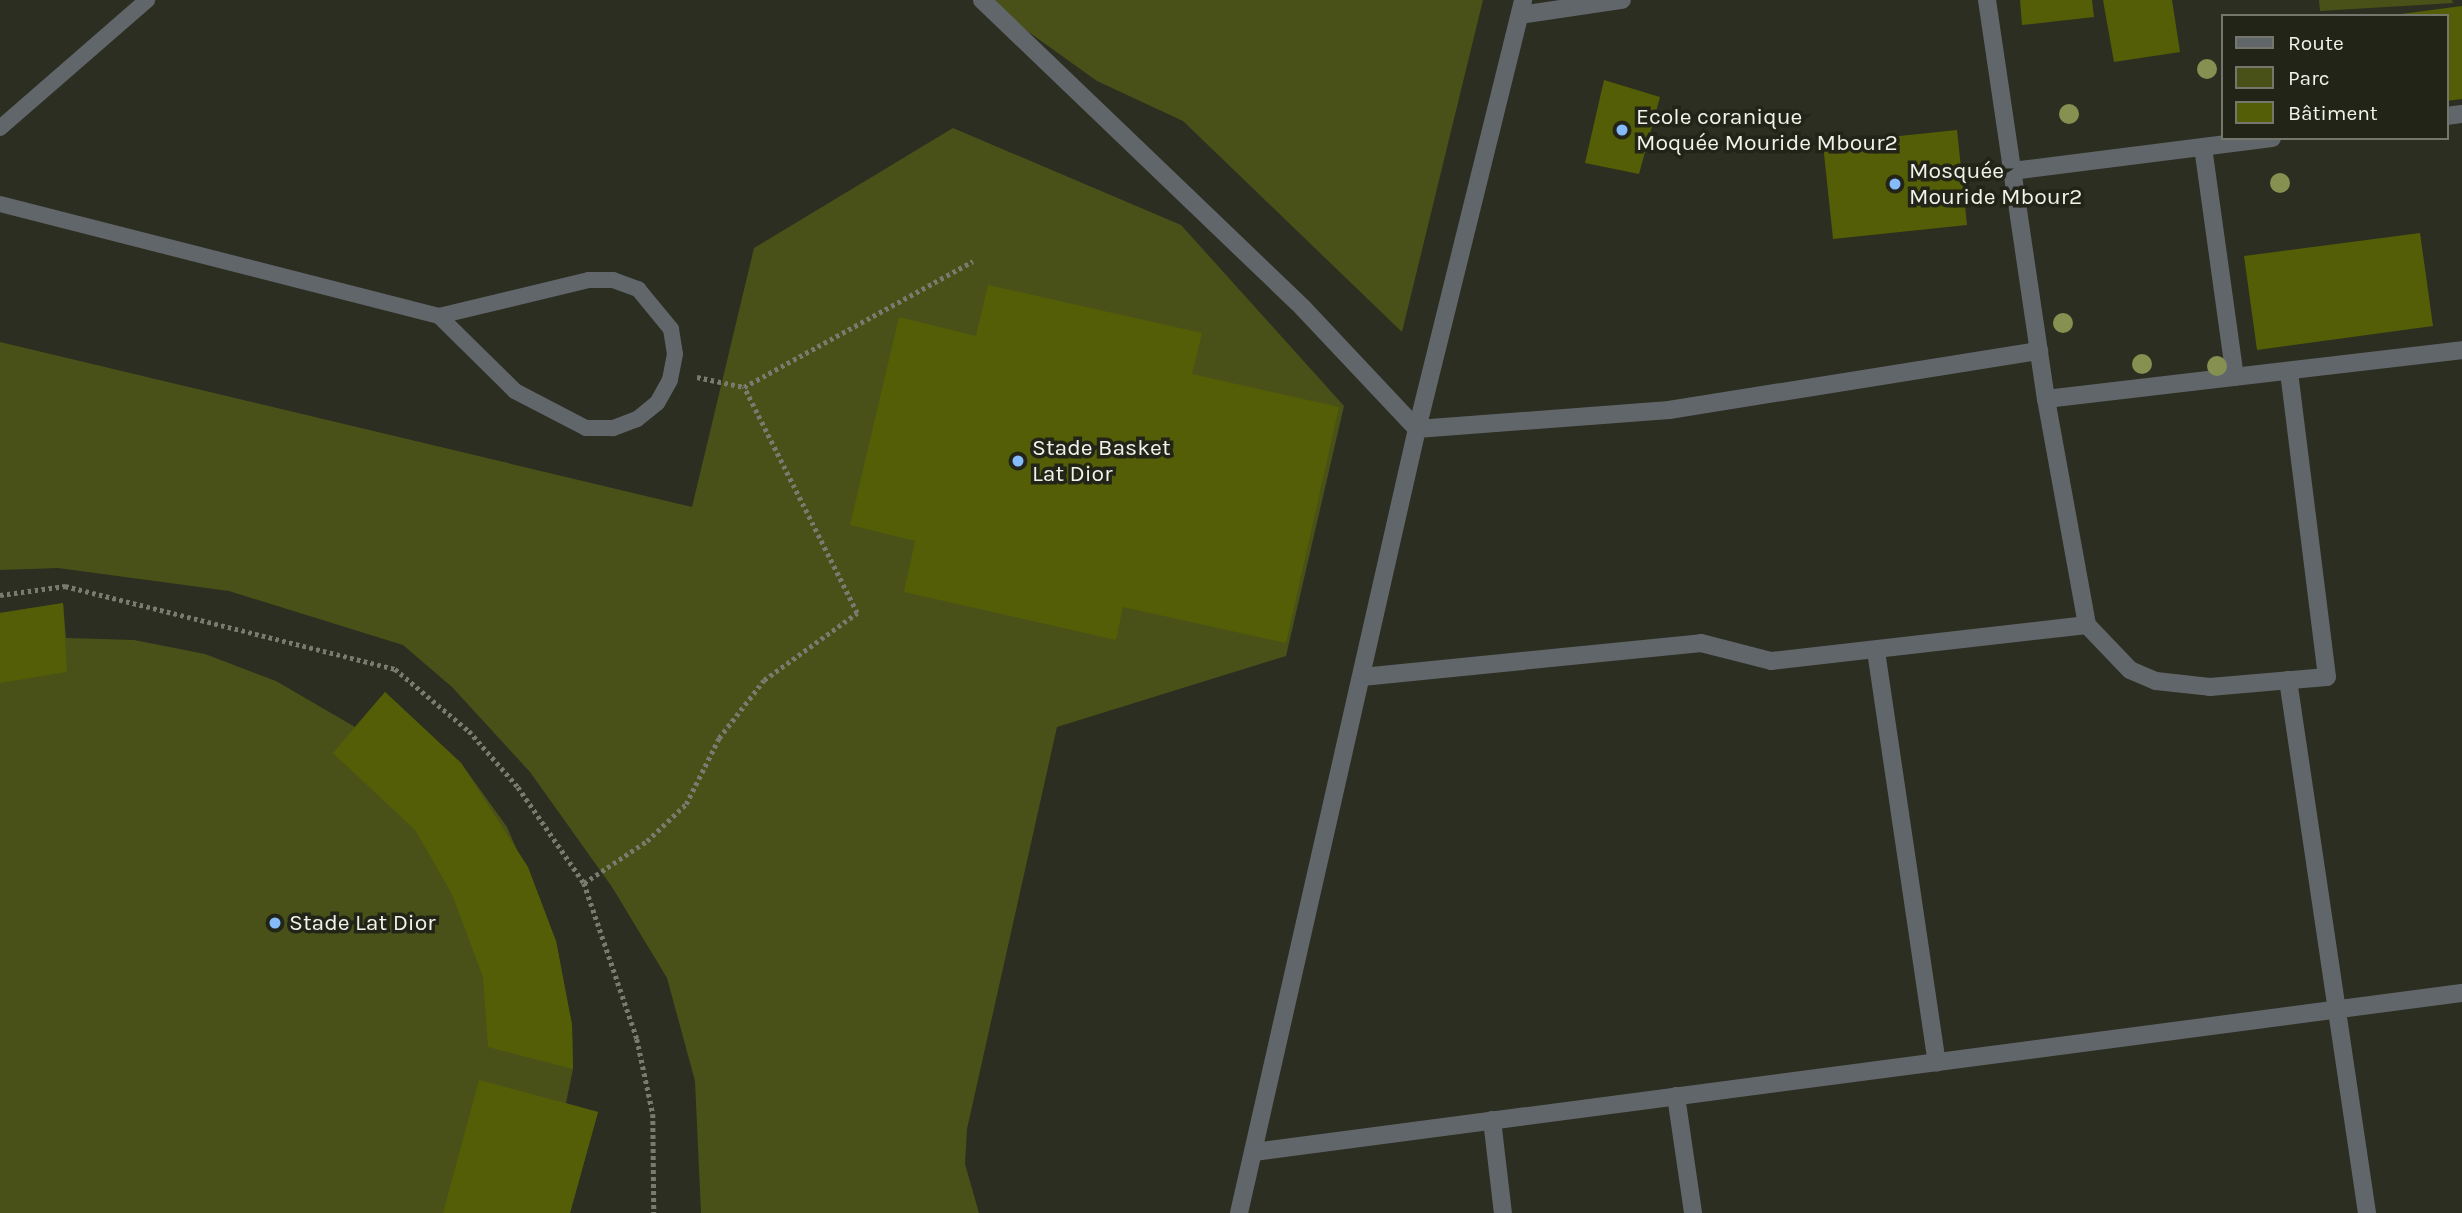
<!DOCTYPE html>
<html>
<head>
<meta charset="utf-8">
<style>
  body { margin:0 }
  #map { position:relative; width:2462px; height:1213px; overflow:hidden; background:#2c2e21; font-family:Karla,sans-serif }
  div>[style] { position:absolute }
  .green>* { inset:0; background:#495118 }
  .building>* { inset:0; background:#545e06 }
  .path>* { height:4.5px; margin-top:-2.25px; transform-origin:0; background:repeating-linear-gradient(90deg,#797b6f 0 3.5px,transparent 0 7px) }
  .service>* { height:16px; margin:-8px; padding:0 8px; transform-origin:8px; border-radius:8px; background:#61666b }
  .minor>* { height:18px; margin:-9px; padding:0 9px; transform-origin:9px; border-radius:9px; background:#61666b }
  .tertiary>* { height:18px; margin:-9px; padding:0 9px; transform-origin:9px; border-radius:9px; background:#61666b }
  .trees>* { width:20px; height:20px; margin:-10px; border-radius:50%; background:#869050 }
  .dots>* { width:19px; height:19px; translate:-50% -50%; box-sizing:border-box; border:4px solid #222418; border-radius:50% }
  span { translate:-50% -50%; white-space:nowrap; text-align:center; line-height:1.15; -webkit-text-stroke:7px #222418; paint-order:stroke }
  .poi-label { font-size:23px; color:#f1f3ea }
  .left { translate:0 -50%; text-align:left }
  .legend { position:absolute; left:2221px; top:14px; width:228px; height:126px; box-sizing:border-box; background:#222418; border:2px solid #75776c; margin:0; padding:9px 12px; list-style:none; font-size:21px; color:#f1f3ea }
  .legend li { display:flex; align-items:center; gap:14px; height:35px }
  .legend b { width:35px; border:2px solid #75776c }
</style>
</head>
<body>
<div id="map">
  <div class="green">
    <div style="clip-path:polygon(984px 0,1483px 0,1402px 332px,1183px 121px,1097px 81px)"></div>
    <div style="clip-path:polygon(2319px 0,2452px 0,2453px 3px,2320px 11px)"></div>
    <div style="clip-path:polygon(953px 128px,1181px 225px,1344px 406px,1286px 656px,1057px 727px,967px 1129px,965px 1164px,979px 1213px,701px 1213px,695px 1081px,667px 978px,612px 887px,530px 772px,452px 687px,403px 645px,229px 591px,58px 568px,0 570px,0 342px,692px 507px,754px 248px)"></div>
    <div style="clip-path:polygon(63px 603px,66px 638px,134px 640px,205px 654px,276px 681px,355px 727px,385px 692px,461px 763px,507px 827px,556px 941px,572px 1025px,573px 1069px,566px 1103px,598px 1112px,570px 1213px,0 1213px,0 613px)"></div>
  </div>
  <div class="building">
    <div style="clip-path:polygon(2020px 0,2092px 0,2094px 17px,2022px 25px)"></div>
    <div style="clip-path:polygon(2103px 0,2172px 0,2180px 52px,2114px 62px)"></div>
    <div style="clip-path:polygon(2462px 6px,2462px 99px,2446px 101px,2446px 16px,2401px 14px)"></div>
    <div style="clip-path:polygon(1604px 80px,1660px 97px,1639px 174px,1585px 163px)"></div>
    <div style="clip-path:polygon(1957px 130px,1967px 225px,1833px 239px,1823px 144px)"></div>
    <div style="clip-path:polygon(2420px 233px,2433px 326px,2257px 350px,2244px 256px)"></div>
    <div style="clip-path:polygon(988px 285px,1202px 333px,1192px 374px,1339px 407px,1286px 643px,1123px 607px,1116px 640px,904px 592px,915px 541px,850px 525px,899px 317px,976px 336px)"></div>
    <div style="clip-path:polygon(63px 603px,67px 672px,0 683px,0 613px)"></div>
    <div style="clip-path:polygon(385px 692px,461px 763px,528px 867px,556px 941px,572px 1025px,573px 1069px,488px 1047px,483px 977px,452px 894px,415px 830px,333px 753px)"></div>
    <div style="clip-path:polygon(479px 1080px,598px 1112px,570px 1213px,443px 1213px)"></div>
  </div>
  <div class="path">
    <div style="left:697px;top:377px;width:48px;rotate:12deg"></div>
    <div style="left:0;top:595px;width:66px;rotate:-7.9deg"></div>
    <div style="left:65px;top:586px;width:340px;rotate:14.1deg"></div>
    <div style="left:395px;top:669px;width:97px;rotate:40deg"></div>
    <div style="left:469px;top:731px;width:74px;rotate:48.8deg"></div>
    <div style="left:518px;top:787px;width:116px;rotate:55.5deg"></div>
    <div style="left:584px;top:883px;width:165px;rotate:71.2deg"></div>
    <div style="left:637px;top:1039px;width:77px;rotate:78deg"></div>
    <div style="left:653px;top:1114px;width:99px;rotate:89.4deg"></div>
    <div style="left:584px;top:883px;width:76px;rotate:-33.7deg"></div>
    <div style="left:647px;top:841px;width:54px;rotate:-43.5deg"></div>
    <div style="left:686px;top:804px;width:74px;rotate:-63.4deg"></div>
    <div style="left:719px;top:738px;width:73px;rotate:-52.2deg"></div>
    <div style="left:764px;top:680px;width:115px;rotate:-35.8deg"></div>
    <div style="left:857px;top:613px;width:253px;rotate:-116.6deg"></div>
    <div style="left:744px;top:387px;width:261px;rotate:-28.8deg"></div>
  </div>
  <div class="service">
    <div style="left:0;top:128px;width:195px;rotate:-41deg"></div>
    <div style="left:0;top:204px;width:453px;rotate:14.3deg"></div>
    <div style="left:439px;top:316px;width:154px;rotate:-13.5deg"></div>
    <div style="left:589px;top:280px;width:24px"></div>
    <div style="left:613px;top:280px;width:27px;rotate:20deg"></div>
    <div style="left:638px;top:289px;width:52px;rotate:50.5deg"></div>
    <div style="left:671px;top:329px;width:25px;rotate:81deg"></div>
    <div style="left:675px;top:354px;width:26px;rotate:101deg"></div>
    <div style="left:670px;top:380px;width:26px;rotate:119deg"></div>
    <div style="left:657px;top:403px;width:26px;rotate:141deg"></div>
    <div style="left:637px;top:419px;width:26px;rotate:159deg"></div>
    <div style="left:613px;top:428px;width:27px;rotate:180deg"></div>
    <div style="left:586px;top:428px;width:80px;rotate:-152.5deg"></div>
    <div style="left:515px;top:391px;width:107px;rotate:-135.4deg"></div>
  </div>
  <div class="minor">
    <div style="left:982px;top:0;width:445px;rotate:43.8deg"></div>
    <div style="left:1303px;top:308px;width:166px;rotate:46.7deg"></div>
    <div style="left:1417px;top:429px;width:253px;rotate:-4.3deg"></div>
    <div style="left:1669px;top:410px;width:375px;rotate:-9.1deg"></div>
    <div style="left:1987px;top:0;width:403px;rotate:81.6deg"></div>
    <div style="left:2046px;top:399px;width:230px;rotate:79.7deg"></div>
    <div style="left:2087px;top:625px;width:62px;rotate:46.3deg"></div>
    <div style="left:2130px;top:670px;width:28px;rotate:23deg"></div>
    <div style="left:2156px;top:681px;width:54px;rotate:6.3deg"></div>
    <div style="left:2210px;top:687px;width:117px;rotate:-4.9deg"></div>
    <div style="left:2327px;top:677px;width:307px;rotate:-97.1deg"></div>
    <div style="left:1520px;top:15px;width:103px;rotate:-8.4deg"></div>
    <div style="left:2446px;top:116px;width:16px;rotate:-7deg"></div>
    <div style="left:2203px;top:147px;width:232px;rotate:82.1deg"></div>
    <div style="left:2012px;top:171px;width:262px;rotate:-7.2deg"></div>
    <div style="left:2046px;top:399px;width:419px;rotate:-6.7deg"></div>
    <div style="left:1876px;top:651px;width:416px;rotate:81.6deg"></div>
    <div style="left:1362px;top:677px;width:341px;rotate:-5.7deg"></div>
    <div style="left:1701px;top:643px;width:72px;rotate:14.4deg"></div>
    <div style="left:1771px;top:661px;width:318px;rotate:-6.5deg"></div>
    <div style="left:2288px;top:680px;width:539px;rotate:81.57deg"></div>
    <div style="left:1676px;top:1096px;width:118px;rotate:81.7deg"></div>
    <div style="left:1492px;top:1120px;width:94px;rotate:83.3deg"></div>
    <div style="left:1254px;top:1152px;width:1218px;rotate:-7.5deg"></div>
  </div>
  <div class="tertiary">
    <div style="left:1239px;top:1213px;width:804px;rotate:-77.21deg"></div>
    <div style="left:1417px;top:429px;width:442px;rotate:-76.1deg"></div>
  </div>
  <div class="trees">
    <div style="left:2207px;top:69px"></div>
    <div style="left:2069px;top:114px"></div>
    <div style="left:2280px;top:183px"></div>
    <div style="left:2063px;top:323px"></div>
    <div style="left:2142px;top:364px"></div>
    <div style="left:2217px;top:366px"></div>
  </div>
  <div class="dots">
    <div style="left:1622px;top:130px;background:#85bbfb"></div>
    <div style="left:1895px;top:184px;background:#85bbfb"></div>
    <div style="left:1018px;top:461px;background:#85bbfb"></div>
    <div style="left:275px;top:923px;background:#85bbfb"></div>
  </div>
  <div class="poi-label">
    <span class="left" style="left:1636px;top:130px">Ecole coranique<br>Moquée Mouride Mbour2</span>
    <span class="left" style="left:1909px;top:184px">Mosquée<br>Mouride Mbour2</span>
    <span class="left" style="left:1032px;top:461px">Stade Basket<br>Lat Dior</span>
    <span class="left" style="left:289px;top:923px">Stade Lat Dior</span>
  </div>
  <ul class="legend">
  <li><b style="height:9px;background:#61666b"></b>Route</li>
  <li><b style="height:19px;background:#495118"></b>Parc</li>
  <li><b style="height:19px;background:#545e06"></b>Bâtiment</li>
  </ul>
</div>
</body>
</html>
